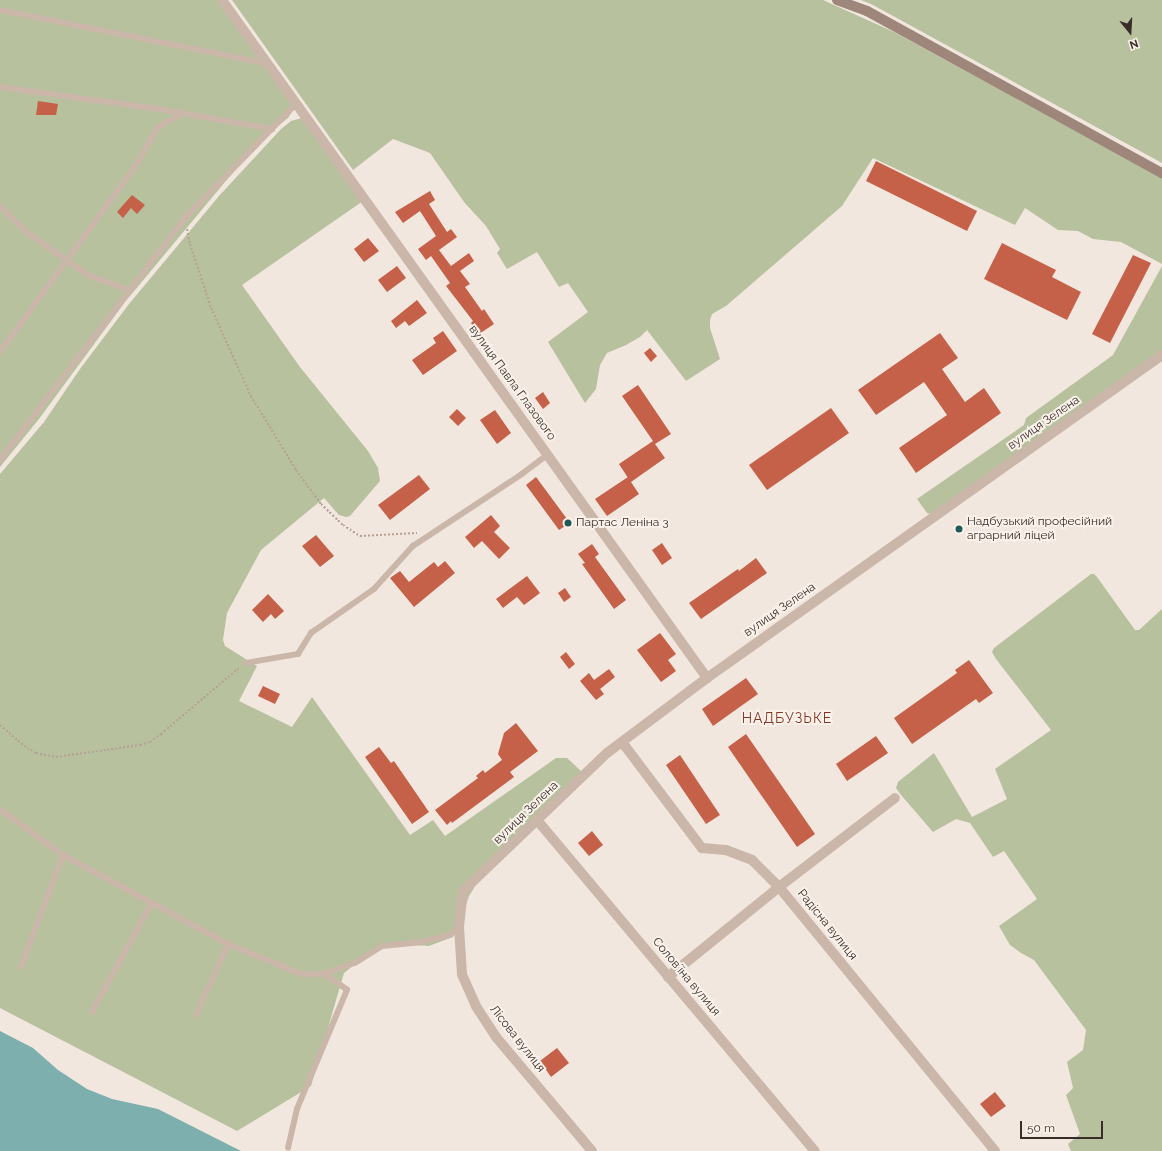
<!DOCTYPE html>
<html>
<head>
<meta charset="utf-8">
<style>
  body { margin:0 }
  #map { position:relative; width:1162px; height:1151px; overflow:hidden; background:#f2e7de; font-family:Raleway,sans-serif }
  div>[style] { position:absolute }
  .green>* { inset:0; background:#b7c19e }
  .water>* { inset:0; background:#7dafae }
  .building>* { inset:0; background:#c56049 }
  .path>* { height:2px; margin-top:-1px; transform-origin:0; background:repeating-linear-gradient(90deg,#b6a194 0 2px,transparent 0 4px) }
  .service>* { height:5.5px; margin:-2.75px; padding:0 2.75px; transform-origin:2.75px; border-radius:2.75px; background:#cbb7a9 }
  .minor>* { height:10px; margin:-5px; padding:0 5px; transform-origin:5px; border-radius:5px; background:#cbb7a9 }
  .secondary>* { height:10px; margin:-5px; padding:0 5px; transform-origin:5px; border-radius:5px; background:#9e867b }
  .dots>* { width:11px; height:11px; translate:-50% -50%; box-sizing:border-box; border:2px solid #faf2ea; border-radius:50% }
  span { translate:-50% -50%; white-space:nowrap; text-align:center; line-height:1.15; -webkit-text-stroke:4px #faf2ea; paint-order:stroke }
  .street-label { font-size:12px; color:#382d29 }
  .poi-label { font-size:12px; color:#382d29 }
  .left { translate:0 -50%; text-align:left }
  .quarter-label { font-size:14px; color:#863523; letter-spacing:1px }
  .north { position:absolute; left:1110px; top:12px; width:40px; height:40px; -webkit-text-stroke:3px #faf2ea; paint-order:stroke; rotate:162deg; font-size:11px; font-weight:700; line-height:16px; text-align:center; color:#382d29 }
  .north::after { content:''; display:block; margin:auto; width:14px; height:18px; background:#382d29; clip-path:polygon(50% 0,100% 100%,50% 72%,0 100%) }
  .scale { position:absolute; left:1020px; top:1121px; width:83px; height:18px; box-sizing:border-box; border:2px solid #382d29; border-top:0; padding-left:5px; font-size:12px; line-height:14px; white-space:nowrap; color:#382d29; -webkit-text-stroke:3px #faf2ea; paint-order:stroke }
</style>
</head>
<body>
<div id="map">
  <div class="green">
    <div style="clip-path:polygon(0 0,221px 0,292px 105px,292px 112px,288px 118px,277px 127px,230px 176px,125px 302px,39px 419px,0 467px)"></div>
    <div style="clip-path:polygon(232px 0,823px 0,894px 32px,1162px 178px,1162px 264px,1121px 242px,1093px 239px,1078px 231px,1058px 230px,1025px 208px,1015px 225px,873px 158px,842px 206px,726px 306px,712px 314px,710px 320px,710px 328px,720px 359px,686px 381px,647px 330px,640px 337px,626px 345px,607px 353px,600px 365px,596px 389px,585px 403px,548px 342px,588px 312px,568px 283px,559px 287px,537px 252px,507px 269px,497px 253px,500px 249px,486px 226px,464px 202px,430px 153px,393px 139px,353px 170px)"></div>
    <div style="clip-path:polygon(861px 0,1162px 0,1162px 163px,873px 5px)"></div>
    <div style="clip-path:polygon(302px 118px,363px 201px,242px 285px,300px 367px,368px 451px,378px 468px,380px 481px,350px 516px,346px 517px,339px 515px,324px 498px,261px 550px,227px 613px,223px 640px,225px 646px,257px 666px,239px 701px,292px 727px,312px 697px,410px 835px,433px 820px,445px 836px,556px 758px,567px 758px,581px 771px,581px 776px,477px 883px,469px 896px,457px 932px,450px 938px,429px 946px,415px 945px,382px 948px,359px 961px,344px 973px,311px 1086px,237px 1131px,0 1008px,0 474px,44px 422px,80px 369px,129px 304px,219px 196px,281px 129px,291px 121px)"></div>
    <div style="clip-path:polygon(1162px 266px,1162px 353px,931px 514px,927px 513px,917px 499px,1024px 425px,1026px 418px,1113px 355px)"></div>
    <div style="clip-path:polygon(1091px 574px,1094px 574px,1097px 577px,1135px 630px,1139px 630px,1162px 609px,1162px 1151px,1071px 1151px,1068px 1144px,1080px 1134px,1066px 1095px,1073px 1088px,1067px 1062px,1083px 1050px,1086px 1030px,1034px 960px,1021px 953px,1010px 945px,999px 926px,1037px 899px,1004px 851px,993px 857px,970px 823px,956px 819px,933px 832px,901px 795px,896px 788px,898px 782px,934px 753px,972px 817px,1007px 799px,995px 769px,1051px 730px,996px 659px,992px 652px,994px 648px)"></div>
  </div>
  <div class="water">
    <div style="clip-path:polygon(0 1031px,33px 1048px,58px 1070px,87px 1089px,112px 1099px,158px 1109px,241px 1151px,0 1151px)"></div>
  </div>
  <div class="building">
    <div style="clip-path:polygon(38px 101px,58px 104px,56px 115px,36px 115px)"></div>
    <div style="clip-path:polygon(876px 161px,977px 211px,967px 231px,866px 181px)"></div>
    <div style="clip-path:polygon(430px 191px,435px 200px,429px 204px,447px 232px,451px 229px,457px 237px,439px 250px,451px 266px,469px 253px,474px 261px,460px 271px,470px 284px,465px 287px,482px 311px,484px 309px,494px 324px,479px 334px,471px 323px,473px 321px,446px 286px,450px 283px,431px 256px,426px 260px,418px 249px,436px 236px,420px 211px,403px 223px,395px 212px)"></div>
    <div style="clip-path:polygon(132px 195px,145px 205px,137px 214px,131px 208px,123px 218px,117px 212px)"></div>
    <div style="clip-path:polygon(368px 238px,379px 251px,364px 262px,354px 249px)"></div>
    <div style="clip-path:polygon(1002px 243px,1056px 270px,1052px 277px,1081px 292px,1067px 320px,984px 279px)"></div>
    <div style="clip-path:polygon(1133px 255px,1151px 263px,1110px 343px,1092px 334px)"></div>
    <div style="clip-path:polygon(397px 266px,406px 278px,387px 292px,378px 280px)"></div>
    <div style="clip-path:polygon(417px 300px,427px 313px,409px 326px,405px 321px,396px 328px,391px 321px)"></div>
    <div style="clip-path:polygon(443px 331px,457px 351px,423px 375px,412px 360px,436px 343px,433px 338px)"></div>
    <div style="clip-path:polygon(940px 333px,958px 358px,942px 369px,965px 402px,984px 388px,1001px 413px,916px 473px,899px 448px,947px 415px,924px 382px,876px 415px,858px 390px)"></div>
    <div style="clip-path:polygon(650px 348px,657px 356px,651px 362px,644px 353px)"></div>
    <div style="clip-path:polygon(638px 385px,671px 434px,655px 444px,665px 458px,631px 482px,639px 494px,607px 516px,595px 499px,628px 477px,630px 481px,619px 464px,653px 441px,622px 396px)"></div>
    <div style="clip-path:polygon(543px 392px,550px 403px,543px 409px,535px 398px)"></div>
    <div style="clip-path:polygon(831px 408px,849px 433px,767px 490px,749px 465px)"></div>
    <div style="clip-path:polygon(457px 409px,466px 418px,458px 426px,449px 417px)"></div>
    <div style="clip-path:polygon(495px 410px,511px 433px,497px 444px,480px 420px)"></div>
    <div style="clip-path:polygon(419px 475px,430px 489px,390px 520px,378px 505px)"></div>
    <div style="clip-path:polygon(536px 477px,570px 523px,559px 530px,526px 485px)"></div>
    <div style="clip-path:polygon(491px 515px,500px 526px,494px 532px,510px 548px,499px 559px,482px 541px,474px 548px,465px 537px)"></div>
    <div style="clip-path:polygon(316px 535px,334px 556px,320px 567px,302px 546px)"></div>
    <div style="clip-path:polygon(662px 543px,672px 558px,662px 565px,652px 550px)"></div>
    <div style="clip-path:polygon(592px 544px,599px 554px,595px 557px,626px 600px,614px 609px,582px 564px,585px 563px,578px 554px)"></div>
    <div style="clip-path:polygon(756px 558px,767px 573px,701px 619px,689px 603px,738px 569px,739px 571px)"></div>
    <div style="clip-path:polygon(445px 561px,455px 573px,414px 607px,390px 578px,400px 571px,409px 582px,434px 562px,438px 567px)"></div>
    <div style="clip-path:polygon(527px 576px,540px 593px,524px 605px,517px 597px,503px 608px,496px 599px)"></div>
    <div style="clip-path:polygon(565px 588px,571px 597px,564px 602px,558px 593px)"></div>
    <div style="clip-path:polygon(268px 594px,284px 611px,275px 619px,271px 614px,263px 622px,252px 610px)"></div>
    <div style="clip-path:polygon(660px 633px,676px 654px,668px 660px,676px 671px,661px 682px,637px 650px)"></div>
    <div style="clip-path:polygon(566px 652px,575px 664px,569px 669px,560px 657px)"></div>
    <div style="clip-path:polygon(969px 660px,993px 693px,979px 703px,976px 699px,912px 744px,894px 718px,957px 673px,955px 670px)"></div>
    <div style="clip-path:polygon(609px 669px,615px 677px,600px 689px,604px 694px,596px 700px,580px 681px,589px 673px,594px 680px)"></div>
    <div style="clip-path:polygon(746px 678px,758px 694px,713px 726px,702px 709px)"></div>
    <div style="clip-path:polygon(263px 686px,280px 694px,275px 704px,258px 696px)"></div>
    <div style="clip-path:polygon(516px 723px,538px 751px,510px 772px,514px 777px,452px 823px,451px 821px,447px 825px,435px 810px,478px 778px,476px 776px,483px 770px,485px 773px,502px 760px,498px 754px,504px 733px)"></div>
    <div style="clip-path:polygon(746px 734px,815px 834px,797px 847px,728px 747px)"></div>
    <div style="clip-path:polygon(876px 736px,888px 753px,847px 781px,836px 764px)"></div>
    <div style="clip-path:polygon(379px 747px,391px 763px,394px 761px,429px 812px,412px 824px,365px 757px)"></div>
    <div style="clip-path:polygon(680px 755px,720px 815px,706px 824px,666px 765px)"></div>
    <div style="clip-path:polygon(592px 831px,603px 845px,589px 856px,578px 843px)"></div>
    <div style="clip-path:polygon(557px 1048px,569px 1063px,551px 1077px,540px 1061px)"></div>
    <div style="clip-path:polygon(995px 1092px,1006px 1106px,991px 1117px,980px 1104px)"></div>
  </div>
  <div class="path">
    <div style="left:187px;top:229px;width:15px;rotate:79deg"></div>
    <div style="left:190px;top:244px;width:67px;rotate:71.8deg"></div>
    <div style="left:211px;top:308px;width:97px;rotate:65.6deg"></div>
    <div style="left:251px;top:396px;width:87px;rotate:58.7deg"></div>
    <div style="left:296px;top:470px;width:42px;rotate:53.7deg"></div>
    <div style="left:321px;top:504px;width:30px;rotate:44deg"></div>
    <div style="left:343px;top:525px;width:20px;rotate:33deg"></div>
    <div style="left:360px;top:536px;width:57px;rotate:-3deg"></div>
    <div style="left:0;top:725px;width:32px;rotate:41deg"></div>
    <div style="left:24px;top:746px;width:14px;rotate:30deg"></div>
    <div style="left:36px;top:753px;width:20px;rotate:11deg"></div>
    <div style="left:56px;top:757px;width:85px;rotate:-8.1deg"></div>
    <div style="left:140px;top:745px;width:10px;rotate:-17deg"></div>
    <div style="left:150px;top:742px;width:14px;rotate:-36deg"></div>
    <div style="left:161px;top:734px;width:104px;rotate:-40.3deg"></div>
  </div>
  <div class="service">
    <div style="left:0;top:10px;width:271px;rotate:11.3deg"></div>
    <div style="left:0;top:87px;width:167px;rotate:7.9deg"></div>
    <div style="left:165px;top:110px;width:109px;rotate:10.1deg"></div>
    <div style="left:0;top:206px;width:39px;rotate:44deg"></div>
    <div style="left:28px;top:233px;width:73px;rotate:35deg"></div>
    <div style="left:88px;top:275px;width:45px;rotate:19.7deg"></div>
    <div style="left:0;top:352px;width:229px;rotate:-53.9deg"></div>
    <div style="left:135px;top:167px;width:46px;rotate:-60.1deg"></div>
    <div style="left:158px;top:127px;width:26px;rotate:-29deg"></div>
    <div style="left:0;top:460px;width:305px;rotate:-52.6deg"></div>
    <div style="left:185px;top:218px;width:159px;rotate:-45.8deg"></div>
    <div style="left:246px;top:663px;width:53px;rotate:-9.8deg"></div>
    <div style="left:298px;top:654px;width:25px;rotate:-58deg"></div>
    <div style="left:311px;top:633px;width:77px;rotate:-34.9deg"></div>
    <div style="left:374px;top:589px;width:58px;rotate:-47.8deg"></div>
    <div style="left:413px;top:546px;width:131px;rotate:-33.4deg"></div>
    <div style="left:522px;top:474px;width:31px;rotate:-37deg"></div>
    <div style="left:0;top:809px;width:78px;rotate:36.1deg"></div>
    <div style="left:63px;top:855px;width:187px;rotate:28.3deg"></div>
    <div style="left:228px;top:944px;width:80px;rotate:22.1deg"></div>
    <div style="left:302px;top:974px;width:22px"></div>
    <div style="left:324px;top:974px;width:33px;rotate:-20deg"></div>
    <div style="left:355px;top:963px;width:32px;rotate:-32deg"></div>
    <div style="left:382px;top:946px;width:40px;rotate:-5.7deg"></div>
    <div style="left:422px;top:942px;width:29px;rotate:-14deg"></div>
    <div style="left:450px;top:935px;width:12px;rotate:-42deg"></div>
    <div style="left:21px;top:967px;width:120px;rotate:-69.4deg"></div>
    <div style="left:92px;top:1012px;width:124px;rotate:-61.2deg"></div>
    <div style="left:196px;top:1015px;width:78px;rotate:-65.7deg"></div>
    <div style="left:288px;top:1148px;width:40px;rotate:-77deg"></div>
    <div style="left:297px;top:1109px;width:129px;rotate:-67.2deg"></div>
    <div style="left:347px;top:990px;width:28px;rotate:-145deg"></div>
  </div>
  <div class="minor">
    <div style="left:222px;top:0;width:834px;rotate:54.42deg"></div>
    <div style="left:622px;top:742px;width:133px;rotate:53deg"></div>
    <div style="left:702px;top:848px;width:24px;rotate:5deg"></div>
    <div style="left:726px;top:850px;width:28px;rotate:21deg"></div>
    <div style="left:752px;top:860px;width:38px;rotate:45deg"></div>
    <div style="left:779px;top:887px;width:341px;rotate:50.7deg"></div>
    <div style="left:537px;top:820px;width:432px;rotate:50deg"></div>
    <div style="left:668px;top:977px;width:143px;rotate:-39deg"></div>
    <div style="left:779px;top:887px;width:146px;rotate:-37.5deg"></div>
    <div style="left:592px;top:1151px;width:149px;rotate:-130.1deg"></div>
    <div style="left:496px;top:1037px;width:37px;rotate:-123deg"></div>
    <div style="left:476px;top:1006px;width:35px;rotate:-114deg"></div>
    <div style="left:462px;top:974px;width:47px;rotate:-93.7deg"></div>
    <div style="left:459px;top:927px;width:36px;rotate:-84deg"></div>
    <div style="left:463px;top:891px;width:199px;rotate:-43.8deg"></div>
    <div style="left:607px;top:753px;width:125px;rotate:-36.9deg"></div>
    <div style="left:707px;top:678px;width:558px;rotate:-35.37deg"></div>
  </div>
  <div class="secondary">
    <div style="left:837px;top:0;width:32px;rotate:20deg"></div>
    <div style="left:867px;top:11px;width:337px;rotate:28.8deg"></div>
  </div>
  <div class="dots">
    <div style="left:568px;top:523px;background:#1f5959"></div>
    <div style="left:959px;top:529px;background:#1f5959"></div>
  </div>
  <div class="street-label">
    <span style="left:512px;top:383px;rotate:54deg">вулиця Павла Глазового</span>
    <span style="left:1044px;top:423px;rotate:-35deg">вулиця Зелена</span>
    <span style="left:780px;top:610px;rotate:-35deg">вулиця Зелена</span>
    <span style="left:526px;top:813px;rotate:-44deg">вулиця Зелена</span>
    <span style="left:827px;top:925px;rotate:51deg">Радісна вулиця</span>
    <span style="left:686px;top:977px;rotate:50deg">Соловʼїна вулиця</span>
    <span style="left:517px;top:1039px;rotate:52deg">Лісова вулиця</span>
  </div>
  <div class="poi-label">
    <span class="left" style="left:967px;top:529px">Надбузький професійний<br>аграрний ліцей</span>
    <span class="left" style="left:576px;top:523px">Партас Леніна 3</span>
  </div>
  <div class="quarter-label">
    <span style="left:787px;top:718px">НАДБУЗЬКЕ</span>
  </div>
  <div class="north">N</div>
  <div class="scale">50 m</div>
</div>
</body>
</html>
